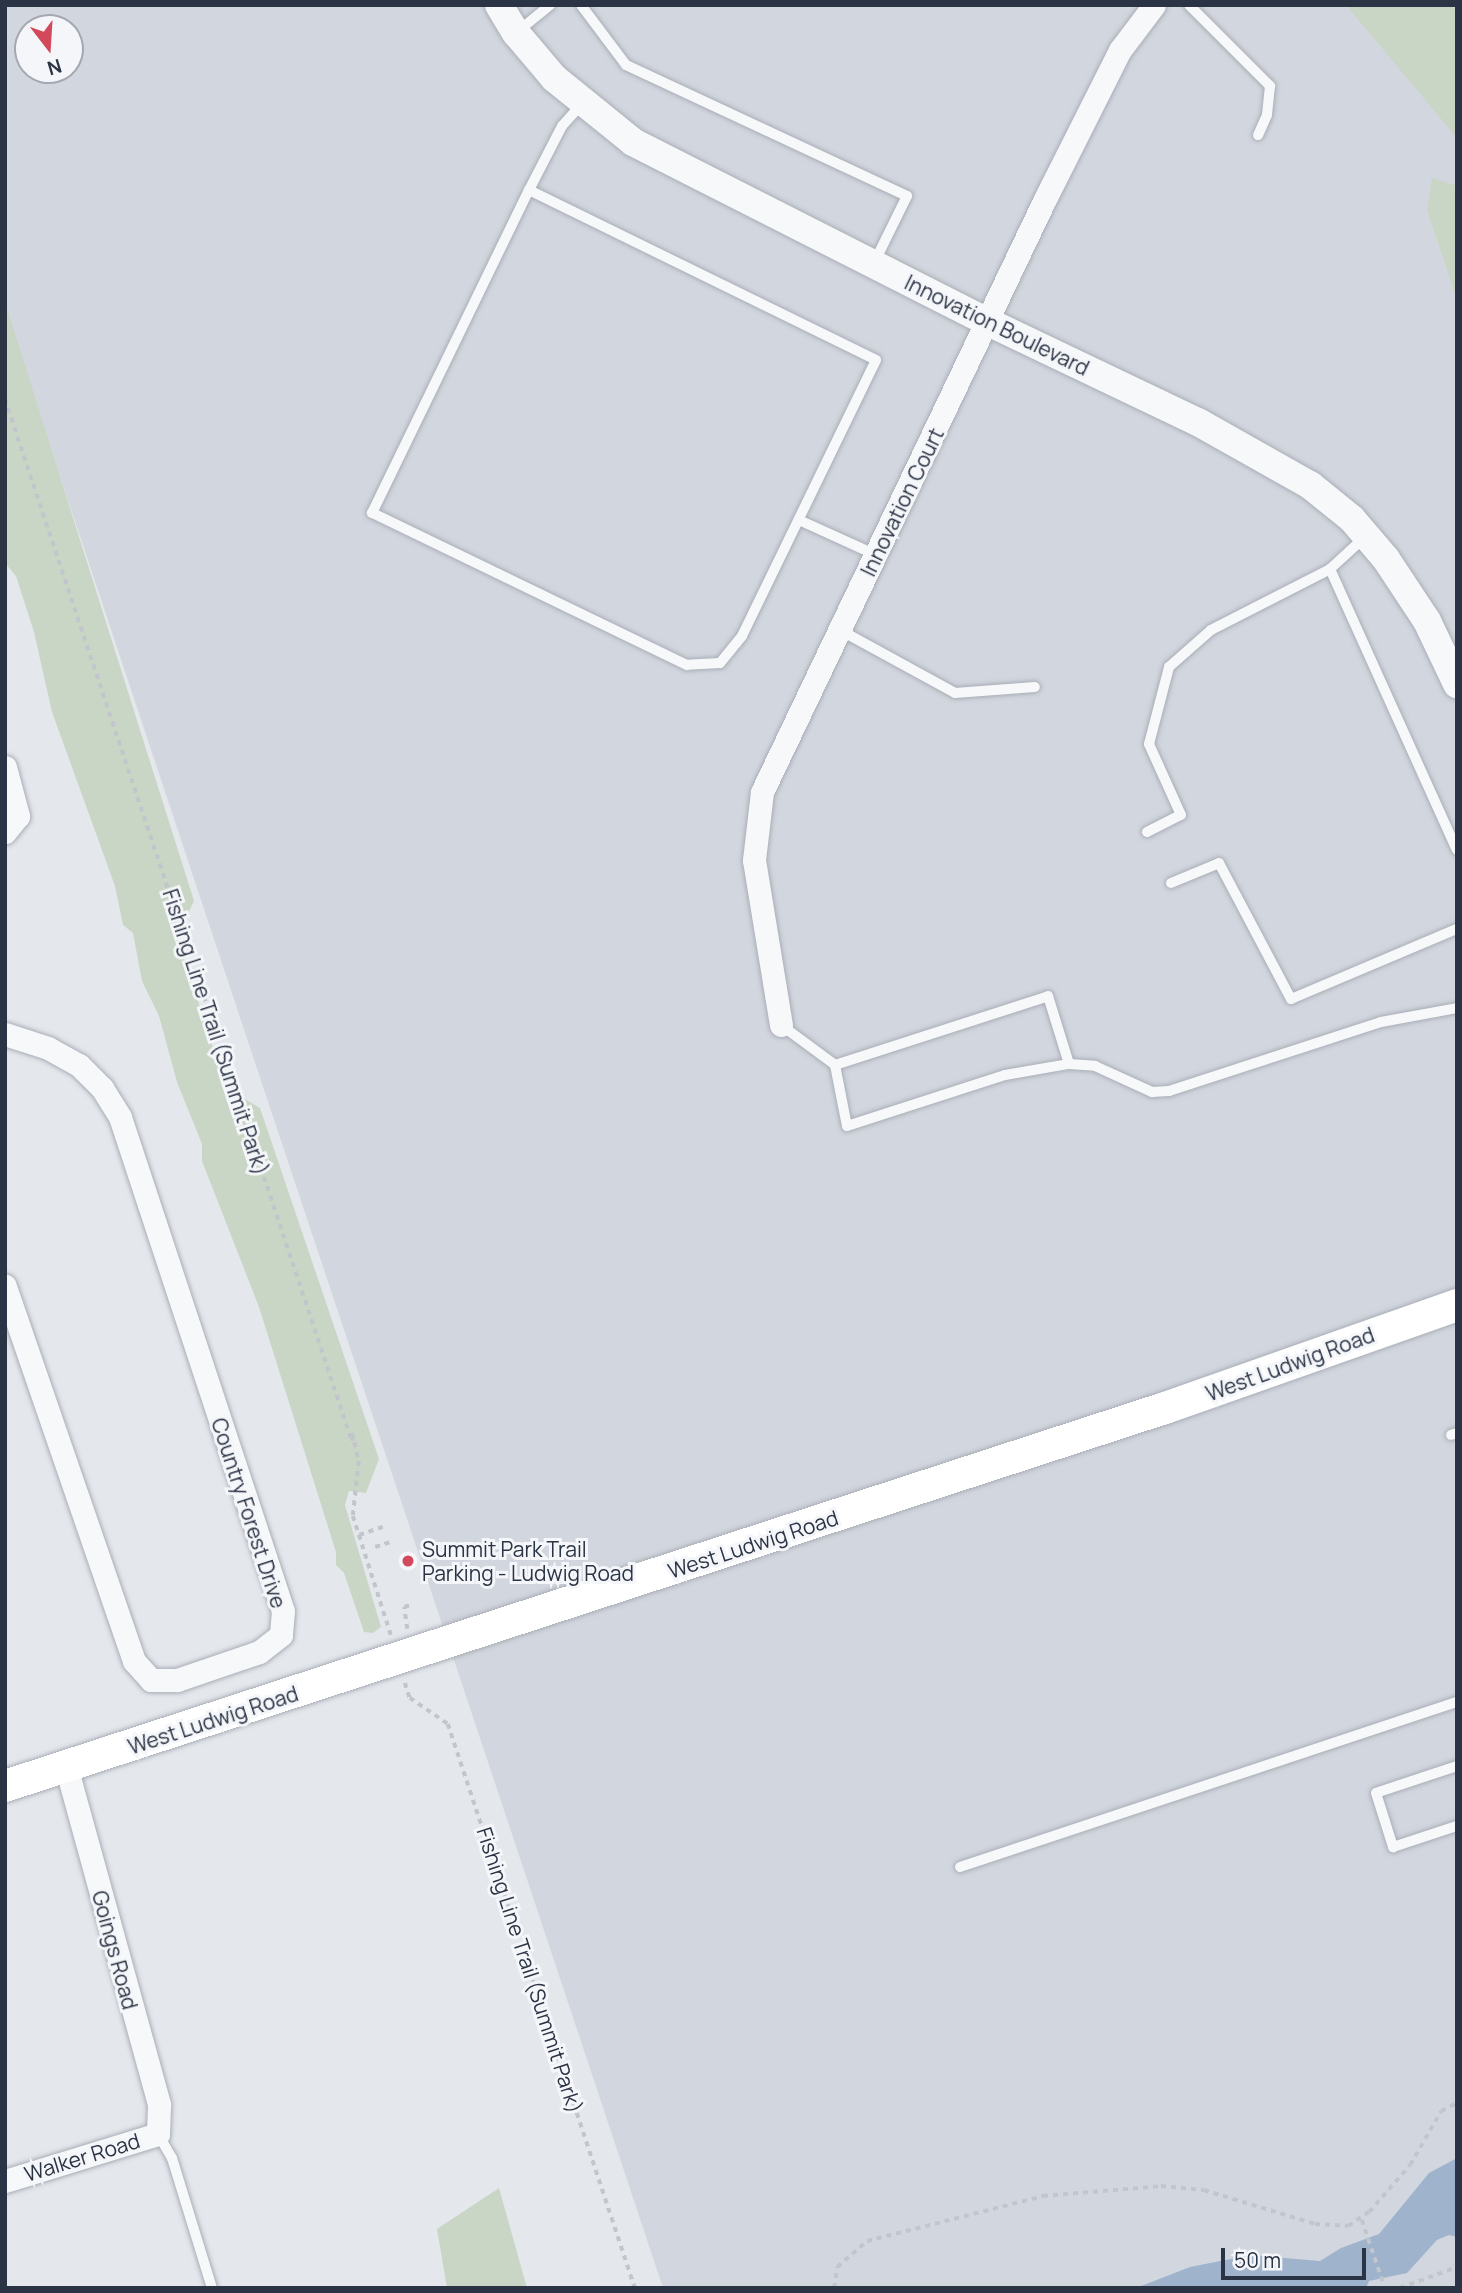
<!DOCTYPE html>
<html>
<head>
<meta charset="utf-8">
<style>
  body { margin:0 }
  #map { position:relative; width:1462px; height:2293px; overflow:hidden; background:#e4e7ec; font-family:Manrope,sans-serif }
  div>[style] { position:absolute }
  .built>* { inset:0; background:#d2d6de }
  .green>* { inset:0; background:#c9d6c5 }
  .water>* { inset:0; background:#9fb4cc }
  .path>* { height:3.5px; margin-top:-1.75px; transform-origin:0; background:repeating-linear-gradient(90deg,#c2c5cb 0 5px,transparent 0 10px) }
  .roads { filter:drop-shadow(0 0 2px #a9aeb7) drop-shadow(0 0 2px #a9aeb7) }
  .service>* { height:10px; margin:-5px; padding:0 5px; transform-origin:5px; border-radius:5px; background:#f7f8fa }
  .minor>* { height:23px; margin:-11.5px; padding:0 11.5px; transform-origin:11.5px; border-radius:11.5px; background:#f7f8fa }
  .tertiary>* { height:28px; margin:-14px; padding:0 14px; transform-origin:14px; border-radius:14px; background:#f7f8fa }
  .secondary>* { height:32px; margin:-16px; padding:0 16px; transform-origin:16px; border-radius:16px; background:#fff }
  .dots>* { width:19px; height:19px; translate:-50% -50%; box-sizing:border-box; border:4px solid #f4f6f9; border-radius:50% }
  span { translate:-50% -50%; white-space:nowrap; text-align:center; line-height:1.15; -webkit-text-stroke:6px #f4f6f9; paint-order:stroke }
  .street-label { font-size:21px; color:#2b3445 }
  .poi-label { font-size:21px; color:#2b3445 }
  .left { translate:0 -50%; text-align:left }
  .frame { position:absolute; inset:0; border:7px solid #2b3445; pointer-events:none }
  .north { position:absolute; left:14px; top:14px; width:70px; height:70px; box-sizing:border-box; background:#f4f6f9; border:2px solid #a4a8b1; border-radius:50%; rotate:163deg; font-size:19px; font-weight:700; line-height:28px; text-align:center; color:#2b3445 }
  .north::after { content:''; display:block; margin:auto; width:24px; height:32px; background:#d1495b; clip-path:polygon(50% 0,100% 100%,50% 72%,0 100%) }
  .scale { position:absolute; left:1221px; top:2248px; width:145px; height:32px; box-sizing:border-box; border:4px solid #2b3445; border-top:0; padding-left:9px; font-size:21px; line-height:24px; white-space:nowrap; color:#2b3445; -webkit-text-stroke:5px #f4f6f9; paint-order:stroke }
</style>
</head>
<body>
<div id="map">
  <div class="built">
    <div style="clip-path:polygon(evenodd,5px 5px,1457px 5px,1457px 2288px,663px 2288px,5px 311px,5px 5px,28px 28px,70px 28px,70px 70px,28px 70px,28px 28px)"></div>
  </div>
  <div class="green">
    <div style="clip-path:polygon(1346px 5px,1457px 5px,1457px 138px)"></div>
    <div style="clip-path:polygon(1432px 178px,1457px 186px,1457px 299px,1427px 210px)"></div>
    <div style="clip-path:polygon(5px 302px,194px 901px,177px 936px,226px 1088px,260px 1108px,379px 1459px,366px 1493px,349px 1491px,345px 1505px,381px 1627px,373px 1633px,364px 1632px,344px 1573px,336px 1565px,336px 1552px,259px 1307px,202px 1161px,202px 1144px,177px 1082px,159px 1016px,142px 981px,133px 933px,123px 925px,115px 886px,52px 712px,34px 632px,16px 576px,5px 563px)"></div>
    <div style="clip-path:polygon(499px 2188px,527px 2288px,447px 2288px,437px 2229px)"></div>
  </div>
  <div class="water">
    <div style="clip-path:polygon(1457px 2158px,1457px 2237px,1449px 2235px,1437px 2240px,1407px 2273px,1369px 2281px,1366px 2288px,1136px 2288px,1190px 2267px,1251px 2255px,1320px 2261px,1341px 2248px,1379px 2234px,1429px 2173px)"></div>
  </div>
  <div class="path">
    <div style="left:5px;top:399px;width:1098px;rotate:71.58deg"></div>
    <div style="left:352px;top:1441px;width:8px;rotate:-90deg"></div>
    <div style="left:352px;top:1433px;width:29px;rotate:76deg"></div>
    <div style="left:359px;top:1461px;width:55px;rotate:96.2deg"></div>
    <div style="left:353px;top:1516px;width:125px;rotate:72.3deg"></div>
    <div style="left:359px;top:1535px;width:28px;rotate:-19deg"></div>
    <div style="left:375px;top:1547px;width:16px;rotate:-18deg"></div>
    <div style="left:407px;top:1629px;width:22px;rotate:-98deg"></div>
    <div style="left:404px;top:1607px;width:6px;rotate:-18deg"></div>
    <div style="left:405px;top:1683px;width:16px;rotate:72deg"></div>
    <div style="left:410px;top:1698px;width:46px;rotate:34.4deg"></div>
    <div style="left:448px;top:1724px;width:594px;rotate:71.66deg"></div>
    <div style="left:1362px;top:2220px;width:72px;rotate:71.3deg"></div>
    <div style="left:834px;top:2288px;width:21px;rotate:-82deg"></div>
    <div style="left:837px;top:2267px;width:40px;rotate:-41deg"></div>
    <div style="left:867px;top:2241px;width:182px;rotate:-14.3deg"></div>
    <div style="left:1043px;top:2196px;width:118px;rotate:-4.8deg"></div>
    <div style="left:1161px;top:2186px;width:43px;rotate:5.3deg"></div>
    <div style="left:1204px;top:2190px;width:116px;rotate:17deg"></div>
    <div style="left:1315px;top:2224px;width:33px;rotate:3deg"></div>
    <div style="left:1348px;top:2226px;width:25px;rotate:-34deg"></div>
    <div style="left:1369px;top:2212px;width:62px;rotate:-48.9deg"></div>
    <div style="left:1410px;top:2165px;width:62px;rotate:-60.1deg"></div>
    <div style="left:1441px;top:2111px;width:18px;rotate:-27deg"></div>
    <div style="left:1400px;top:2288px;width:61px;rotate:-20.2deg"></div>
  </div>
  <div class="roads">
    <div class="service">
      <div style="left:581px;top:5px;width:75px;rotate:53.1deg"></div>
      <div style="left:626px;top:65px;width:310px;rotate:25deg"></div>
      <div style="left:907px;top:196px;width:75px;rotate:116.2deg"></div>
      <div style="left:1189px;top:5px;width:115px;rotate:45deg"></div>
      <div style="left:1270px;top:86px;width:29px;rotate:96deg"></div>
      <div style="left:1267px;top:115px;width:22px;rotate:114deg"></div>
      <div style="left:517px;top:32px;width:43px;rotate:-39.3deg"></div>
      <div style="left:529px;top:190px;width:386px;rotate:26.1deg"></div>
      <div style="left:876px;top:360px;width:307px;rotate:115.9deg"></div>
      <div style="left:742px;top:636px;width:35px;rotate:129deg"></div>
      <div style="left:720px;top:663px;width:33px;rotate:177deg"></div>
      <div style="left:687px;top:665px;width:350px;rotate:-154.2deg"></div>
      <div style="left:372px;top:513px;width:359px;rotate:-64.1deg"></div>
      <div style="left:529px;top:190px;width:72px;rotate:-62.7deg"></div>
      <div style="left:562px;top:126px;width:31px;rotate:-48deg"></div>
      <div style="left:799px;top:520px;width:85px;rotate:24.4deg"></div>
      <div style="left:1366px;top:536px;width:49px;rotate:137.5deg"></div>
      <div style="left:1330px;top:569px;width:308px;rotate:65.7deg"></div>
      <div style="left:840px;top:630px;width:131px;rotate:28.7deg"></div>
      <div style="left:955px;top:693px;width:80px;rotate:-4.3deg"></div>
      <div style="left:1147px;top:832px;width:38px;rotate:-27deg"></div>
      <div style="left:1181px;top:815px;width:78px;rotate:-114.3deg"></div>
      <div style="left:1149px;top:744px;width:80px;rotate:-75.4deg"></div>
      <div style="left:1169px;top:667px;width:56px;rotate:-41.4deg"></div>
      <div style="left:1211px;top:630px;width:134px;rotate:-27.1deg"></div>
      <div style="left:1171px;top:883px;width:52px;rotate:-22.6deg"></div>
      <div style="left:1219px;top:863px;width:154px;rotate:62.1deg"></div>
      <div style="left:1291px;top:999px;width:180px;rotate:-22.9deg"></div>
      <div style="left:781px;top:1025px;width:67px;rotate:36.5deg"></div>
      <div style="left:835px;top:1065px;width:224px;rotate:-17.9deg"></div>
      <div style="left:1048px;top:996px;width:71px;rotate:72.8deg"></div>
      <div style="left:835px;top:1065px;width:62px;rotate:78.9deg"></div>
      <div style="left:847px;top:1126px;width:166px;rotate:-17.9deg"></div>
      <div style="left:1005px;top:1075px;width:65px;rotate:-9.8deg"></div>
      <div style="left:1069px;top:1064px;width:26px;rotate:4deg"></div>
      <div style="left:1095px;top:1066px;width:63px;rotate:24.5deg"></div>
      <div style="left:1152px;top:1092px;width:17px;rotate:-3deg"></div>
      <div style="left:1169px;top:1091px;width:223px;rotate:-18deg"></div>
      <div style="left:1381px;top:1022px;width:77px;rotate:-10.4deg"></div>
      <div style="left:1451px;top:1435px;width:6px;rotate:-18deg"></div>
      <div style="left:1457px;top:1766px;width:85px;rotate:161.6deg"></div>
      <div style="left:1376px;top:1793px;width:57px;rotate:72.5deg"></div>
      <div style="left:1393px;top:1847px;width:67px;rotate:-18.2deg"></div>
      <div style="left:960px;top:1867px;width:524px;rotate:-18.37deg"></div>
      <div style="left:158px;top:2134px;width:28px;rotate:60deg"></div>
      <div style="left:172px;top:2158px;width:136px;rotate:72.9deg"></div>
    </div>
    <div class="minor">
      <div style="left:5px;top:767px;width:51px;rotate:75.1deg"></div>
      <div style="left:18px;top:816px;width:21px;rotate:129deg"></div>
      <div style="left:781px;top:1025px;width:167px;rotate:-99.3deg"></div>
      <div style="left:754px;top:860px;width:68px;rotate:-83.3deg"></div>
      <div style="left:762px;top:792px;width:657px;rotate:-64.49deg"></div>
      <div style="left:1045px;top:199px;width:167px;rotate:-63.3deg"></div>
      <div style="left:1120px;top:50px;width:56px;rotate:-52.9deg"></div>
      <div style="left:5px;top:1034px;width:45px;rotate:18deg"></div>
      <div style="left:48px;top:1048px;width:35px;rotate:29deg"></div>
      <div style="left:79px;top:1065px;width:33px;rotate:45deg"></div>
      <div style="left:102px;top:1088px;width:34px;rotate:58deg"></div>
      <div style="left:120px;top:1117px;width:520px;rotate:71.74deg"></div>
      <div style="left:283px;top:1611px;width:24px;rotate:95deg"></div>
      <div style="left:281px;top:1635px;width:28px;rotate:142deg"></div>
      <div style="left:259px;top:1652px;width:87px;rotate:161.1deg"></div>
      <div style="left:177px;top:1680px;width:26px;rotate:180deg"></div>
      <div style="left:151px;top:1680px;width:25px;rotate:-132deg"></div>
      <div style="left:134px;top:1661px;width:397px;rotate:-109deg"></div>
      <div style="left:5px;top:2181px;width:160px;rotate:-17.1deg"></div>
      <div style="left:158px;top:2134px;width:30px;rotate:-88deg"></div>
      <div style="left:159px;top:2104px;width:350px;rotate:-105.4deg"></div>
    </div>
    <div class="tertiary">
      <div style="left:499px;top:5px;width:33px;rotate:59deg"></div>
      <div style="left:516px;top:33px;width:59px;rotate:49.8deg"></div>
      <div style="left:554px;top:78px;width:102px;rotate:39deg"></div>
      <div style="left:633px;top:142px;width:398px;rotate:26.9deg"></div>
      <div style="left:988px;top:322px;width:233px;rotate:25.5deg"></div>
      <div style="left:1198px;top:422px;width:129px;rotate:29.4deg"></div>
      <div style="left:1310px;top:485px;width:54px;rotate:39deg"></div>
      <div style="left:1352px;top:519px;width:52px;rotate:49.6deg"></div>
      <div style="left:1386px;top:559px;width:74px;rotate:56.5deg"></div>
      <div style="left:1427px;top:621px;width:70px;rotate:64.5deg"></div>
    </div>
    <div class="secondary">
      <div style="left:5px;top:1786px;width:1220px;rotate:-18.05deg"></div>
      <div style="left:1165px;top:1408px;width:310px;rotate:-19.4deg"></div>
    </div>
  </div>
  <div class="dots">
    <div style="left:408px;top:1561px;background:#d1495b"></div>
  </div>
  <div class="street-label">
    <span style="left:997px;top:325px;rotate:26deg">Innovation Boulevard</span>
    <span style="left:902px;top:502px;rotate:-64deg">Innovation Court</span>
    <span style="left:216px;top:1032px;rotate:72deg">Fishing Line Trail (Summit Park)</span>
    <span style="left:1290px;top:1364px;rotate:-20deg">West Ludwig Road</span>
    <span style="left:249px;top:1513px;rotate:72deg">Country Forest Drive</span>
    <span style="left:753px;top:1544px;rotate:-18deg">West Ludwig Road</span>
    <span style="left:213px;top:1720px;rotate:-18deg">West Ludwig Road</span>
    <span style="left:115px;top:1950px;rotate:75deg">Goings Road</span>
    <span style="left:530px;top:1970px;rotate:72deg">Fishing Line Trail (Summit Park)</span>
    <span style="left:82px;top:2157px;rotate:-17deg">Walker Road</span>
  </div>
  <div class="poi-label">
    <span class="left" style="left:422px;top:1561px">Summit Park Trail<br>Parking - Ludwig Road</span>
  </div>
  <div class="frame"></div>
  <div class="north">N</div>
  <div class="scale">50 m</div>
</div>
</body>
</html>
